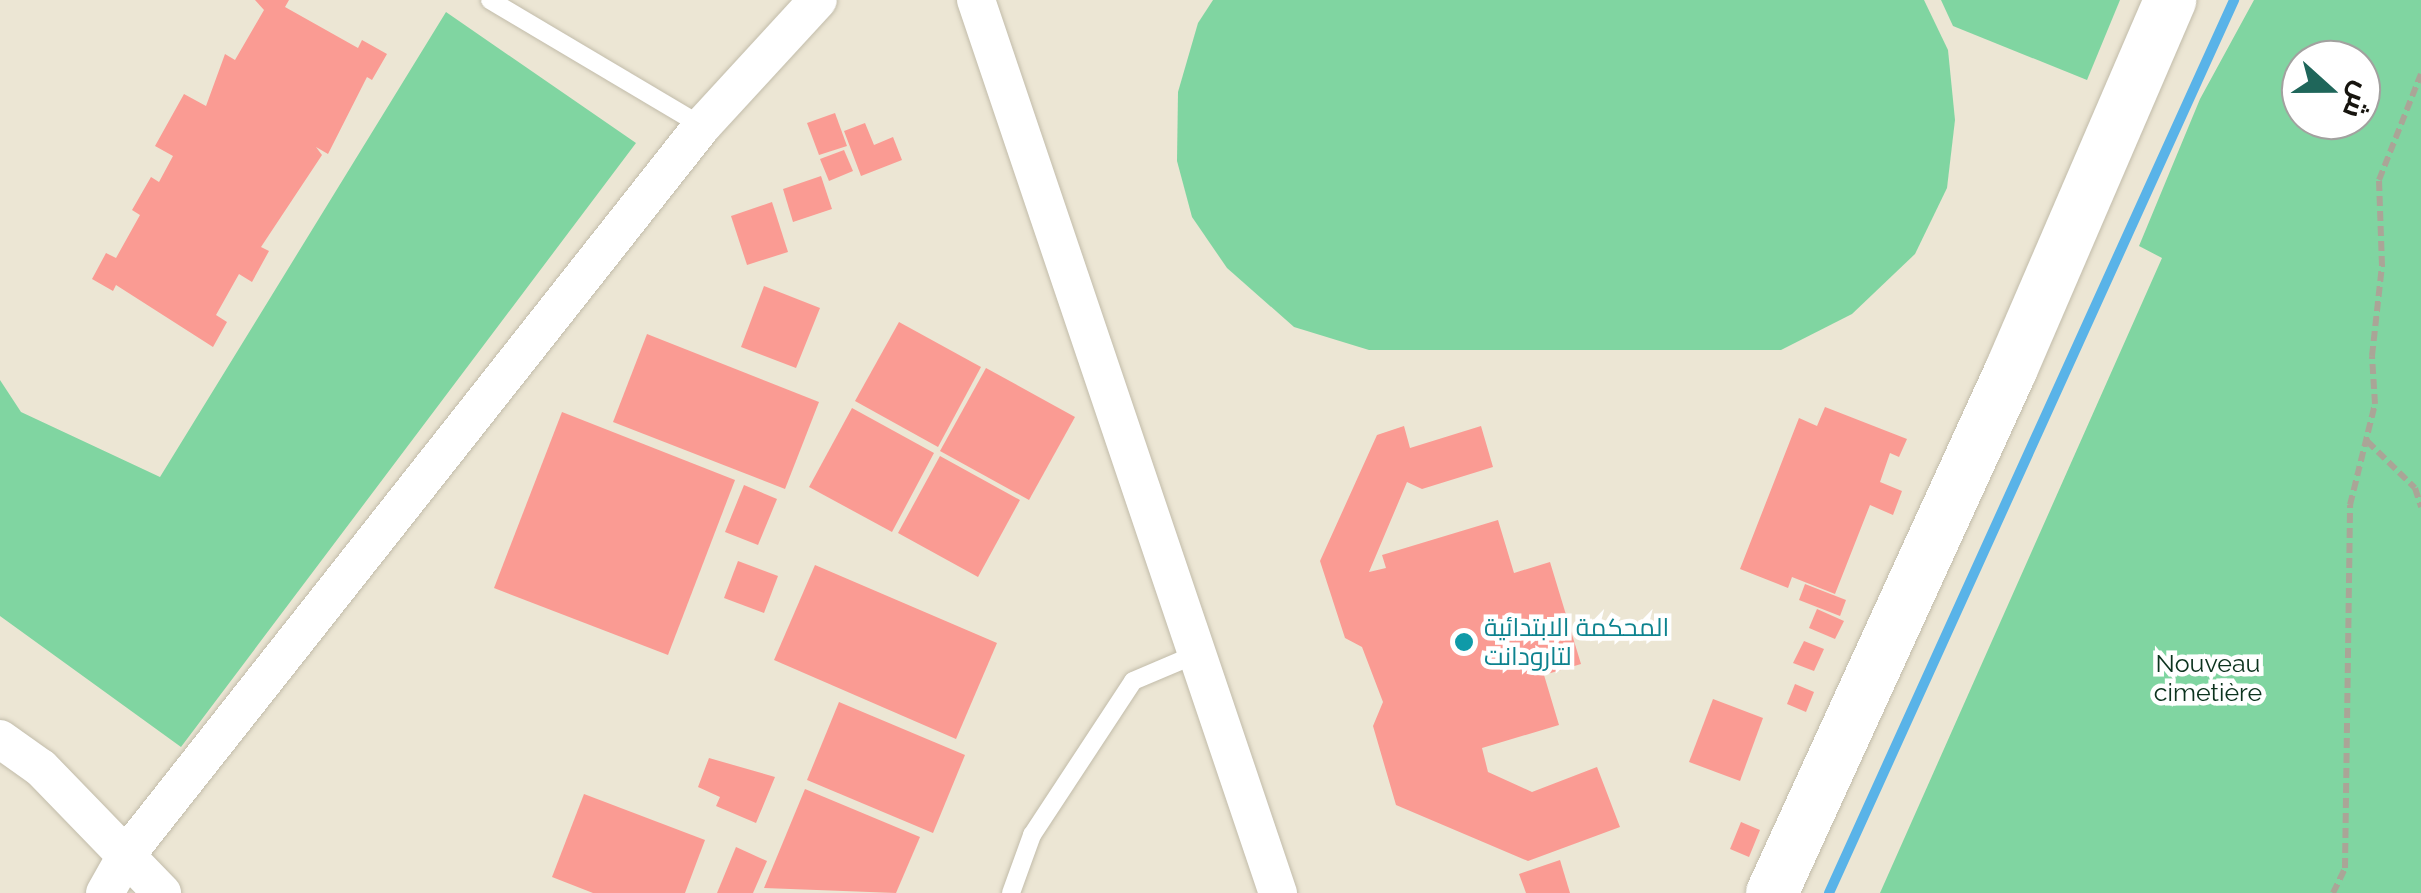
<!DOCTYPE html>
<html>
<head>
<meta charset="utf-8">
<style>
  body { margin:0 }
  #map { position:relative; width:2421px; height:893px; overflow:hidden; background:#ece6d4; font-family:Raleway,Cairo,sans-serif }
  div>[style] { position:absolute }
  .green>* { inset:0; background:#80d5a1 }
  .stream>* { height:10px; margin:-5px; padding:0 5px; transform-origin:5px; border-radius:5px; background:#59b3e8 }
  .building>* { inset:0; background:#fa9b93 }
  .path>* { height:6px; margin-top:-3px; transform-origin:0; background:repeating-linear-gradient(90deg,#aaa597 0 10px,transparent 0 15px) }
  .roads { filter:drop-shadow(0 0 2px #c2bcaa) drop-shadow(0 0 2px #c2bcaa) }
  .lane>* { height:18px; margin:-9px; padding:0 9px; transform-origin:9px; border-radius:9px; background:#fff }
  .street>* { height:38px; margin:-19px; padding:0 19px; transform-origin:19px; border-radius:19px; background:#fff }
  .secondary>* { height:52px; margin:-26px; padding:0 26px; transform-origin:26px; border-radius:26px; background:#fff }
  .dots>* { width:28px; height:28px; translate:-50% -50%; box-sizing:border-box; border:5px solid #fff; border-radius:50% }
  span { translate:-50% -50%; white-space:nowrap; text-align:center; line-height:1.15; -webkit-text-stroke:9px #fff; paint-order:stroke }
  .culture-label { font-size:25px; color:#0d838f }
  .left { translate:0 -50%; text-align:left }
  .park-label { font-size:25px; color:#0c331e }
  .north { position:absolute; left:2281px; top:40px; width:100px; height:100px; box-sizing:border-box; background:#fff; border:2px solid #a2a19f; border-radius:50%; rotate:111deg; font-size:28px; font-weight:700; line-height:40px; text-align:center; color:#16140e }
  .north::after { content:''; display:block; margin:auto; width:35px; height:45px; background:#1f665a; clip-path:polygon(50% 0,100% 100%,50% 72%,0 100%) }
</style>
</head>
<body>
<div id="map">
  <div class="green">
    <div style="clip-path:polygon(1213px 0,1924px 0,1948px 50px,1955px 120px,1947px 188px,1915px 254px,1852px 314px,1781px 350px,1369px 350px,1294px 327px,1227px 268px,1192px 217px,1177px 161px,1178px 92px,1198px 23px)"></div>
    <div style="clip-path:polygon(1941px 0,2120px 0,2087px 80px,1953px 26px)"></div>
    <div style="clip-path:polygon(evenodd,2254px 0,2421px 0,2421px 893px,1880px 893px,2162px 258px,2139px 246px,2200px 99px,2254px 0,2301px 60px,2361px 60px,2361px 120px,2301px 120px,2301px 60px)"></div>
    <div style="clip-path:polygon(446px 12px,636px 143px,181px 747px,0 616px,0 380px,21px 412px,160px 477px)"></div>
  </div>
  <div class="stream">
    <div style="left:1829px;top:893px;width:981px;rotate:-65.6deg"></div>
  </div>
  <div class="building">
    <div style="clip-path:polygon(255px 0,289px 0,285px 7px,358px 48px,362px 40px,387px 54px,372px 80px,367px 77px,328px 154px,316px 147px,322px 155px,261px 247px,269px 251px,252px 282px,239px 274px,216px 315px,227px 322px,213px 347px,116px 285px,113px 291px,92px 279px,106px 253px,116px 258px,140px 215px,132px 210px,151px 177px,159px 182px,173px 156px,155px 146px,184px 94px,206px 106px,225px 54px,235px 60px,264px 10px)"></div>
    <div style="clip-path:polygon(835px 113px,847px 146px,819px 155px,807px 123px)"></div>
    <div style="clip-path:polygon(865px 123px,874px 145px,893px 137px,902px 160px,861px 176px,844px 131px)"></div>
    <div style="clip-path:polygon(844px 150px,853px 171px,829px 181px,820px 159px)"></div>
    <div style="clip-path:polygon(821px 176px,832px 209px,793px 222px,783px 189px)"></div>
    <div style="clip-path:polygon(772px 202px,788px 252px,747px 265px,731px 216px)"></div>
    <div style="clip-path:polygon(764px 286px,820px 308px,796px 368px,741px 347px)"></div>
    <div style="clip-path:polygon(899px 322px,981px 367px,938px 447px,855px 401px)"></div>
    <div style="clip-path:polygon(647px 334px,819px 402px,785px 489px,613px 422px)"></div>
    <div style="clip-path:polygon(986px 368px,1075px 417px,1029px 500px,940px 451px)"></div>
    <div style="clip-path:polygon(1825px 407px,1907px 439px,1899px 457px,1890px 453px,1880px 482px,1902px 491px,1893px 515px,1870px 505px,1835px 594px,1792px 577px,1788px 588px,1740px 569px,1799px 418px,1817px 426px)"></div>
    <div style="clip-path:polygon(852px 408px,934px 453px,892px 532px,809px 487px)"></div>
    <div style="clip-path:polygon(562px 412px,735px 480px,668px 655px,494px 588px)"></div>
    <div style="clip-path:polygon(1404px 426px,1410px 448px,1481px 426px,1493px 467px,1422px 489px,1407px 482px,1369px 572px,1386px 568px,1382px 555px,1498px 520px,1514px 573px,1550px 562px,1581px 664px,1544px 675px,1559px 725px,1482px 748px,1488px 772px,1532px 792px,1597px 767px,1620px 827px,1528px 861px,1396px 805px,1373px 726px,1383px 702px,1362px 647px,1345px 638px,1320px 561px,1377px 435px)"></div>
    <div style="clip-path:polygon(940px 456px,1020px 500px,978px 577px,898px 533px)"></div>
    <div style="clip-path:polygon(744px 485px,777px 499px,758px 545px,725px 532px)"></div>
    <div style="clip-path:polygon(738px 561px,778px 576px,764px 613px,724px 598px)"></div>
    <div style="clip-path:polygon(815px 565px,997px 643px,956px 739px,774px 660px)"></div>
    <div style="clip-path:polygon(1805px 584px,1846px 600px,1840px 616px,1799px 600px)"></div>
    <div style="clip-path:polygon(1817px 609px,1844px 621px,1835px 639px,1809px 628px)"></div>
    <div style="clip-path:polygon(1804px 641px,1824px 649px,1814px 671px,1793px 663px)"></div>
    <div style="clip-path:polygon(1795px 684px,1814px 692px,1806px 712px,1787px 704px)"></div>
    <div style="clip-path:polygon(1713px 699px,1763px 718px,1740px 781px,1689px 762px)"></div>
    <div style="clip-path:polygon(839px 702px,965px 755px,933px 833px,807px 780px)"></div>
    <div style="clip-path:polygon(709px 758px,775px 777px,756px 823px,716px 806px,720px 797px,698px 787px)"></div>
    <div style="clip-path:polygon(805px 789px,920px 837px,896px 893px,764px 888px)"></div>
    <div style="clip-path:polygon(584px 794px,705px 840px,685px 893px,593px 893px,552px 877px)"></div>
    <div style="clip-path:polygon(1741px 822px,1760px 830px,1749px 857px,1730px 849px)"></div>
    <div style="clip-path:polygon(736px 847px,767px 861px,753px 893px,717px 893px)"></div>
    <div style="clip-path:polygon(1560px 860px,1570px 893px,1526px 893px,1519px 874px)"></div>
  </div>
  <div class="path">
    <div style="left:2367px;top:441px;width:67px;rotate:44.4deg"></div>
    <div style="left:2415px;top:488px;width:20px;rotate:72deg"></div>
    <div style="left:2333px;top:893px;width:28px;rotate:-64deg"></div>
    <div style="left:2345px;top:868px;width:363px;rotate:-89.2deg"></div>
    <div style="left:2350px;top:505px;width:104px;rotate:-76.1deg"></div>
    <div style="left:2375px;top:404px;width:48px;rotate:-93.6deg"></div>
    <div style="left:2372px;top:356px;width:91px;rotate:-83.7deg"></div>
    <div style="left:2382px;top:266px;width:86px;rotate:-92deg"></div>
    <div style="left:2379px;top:180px;width:114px;rotate:-68.4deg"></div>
  </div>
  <div class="roads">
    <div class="lane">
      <div style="left:490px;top:0;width:247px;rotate:30.7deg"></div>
      <div style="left:1011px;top:893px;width:62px;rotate:-70.1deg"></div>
      <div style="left:1032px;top:835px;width:184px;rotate:-56.7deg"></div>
      <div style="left:1133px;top:681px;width:72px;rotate:-23deg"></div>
    </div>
    <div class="street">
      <div style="left:976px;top:0;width:943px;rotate:71.32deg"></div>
      <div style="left:0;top:739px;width:50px;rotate:35.3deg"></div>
      <div style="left:41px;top:768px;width:174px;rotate:45.9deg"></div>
      <div style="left:105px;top:893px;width:45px;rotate:-60.6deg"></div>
      <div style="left:127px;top:854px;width:928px;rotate:-51.7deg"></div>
      <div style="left:702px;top:126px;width:171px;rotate:-47.4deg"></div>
    </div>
    <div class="secondary">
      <div style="left:1772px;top:893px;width:575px;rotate:-65.44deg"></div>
      <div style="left:2011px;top:370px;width:403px;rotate:-66.7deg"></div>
    </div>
  </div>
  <div class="dots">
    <div style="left:1464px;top:642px;background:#0f9aa8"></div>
  </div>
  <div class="culture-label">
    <span class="left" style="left:1484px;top:642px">المحكمة الابتدائية<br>لتارودانت</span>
  </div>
  <div class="park-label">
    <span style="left:2208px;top:678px">Nouveau<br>cimetière</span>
  </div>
  <div class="north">ش</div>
</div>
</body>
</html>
